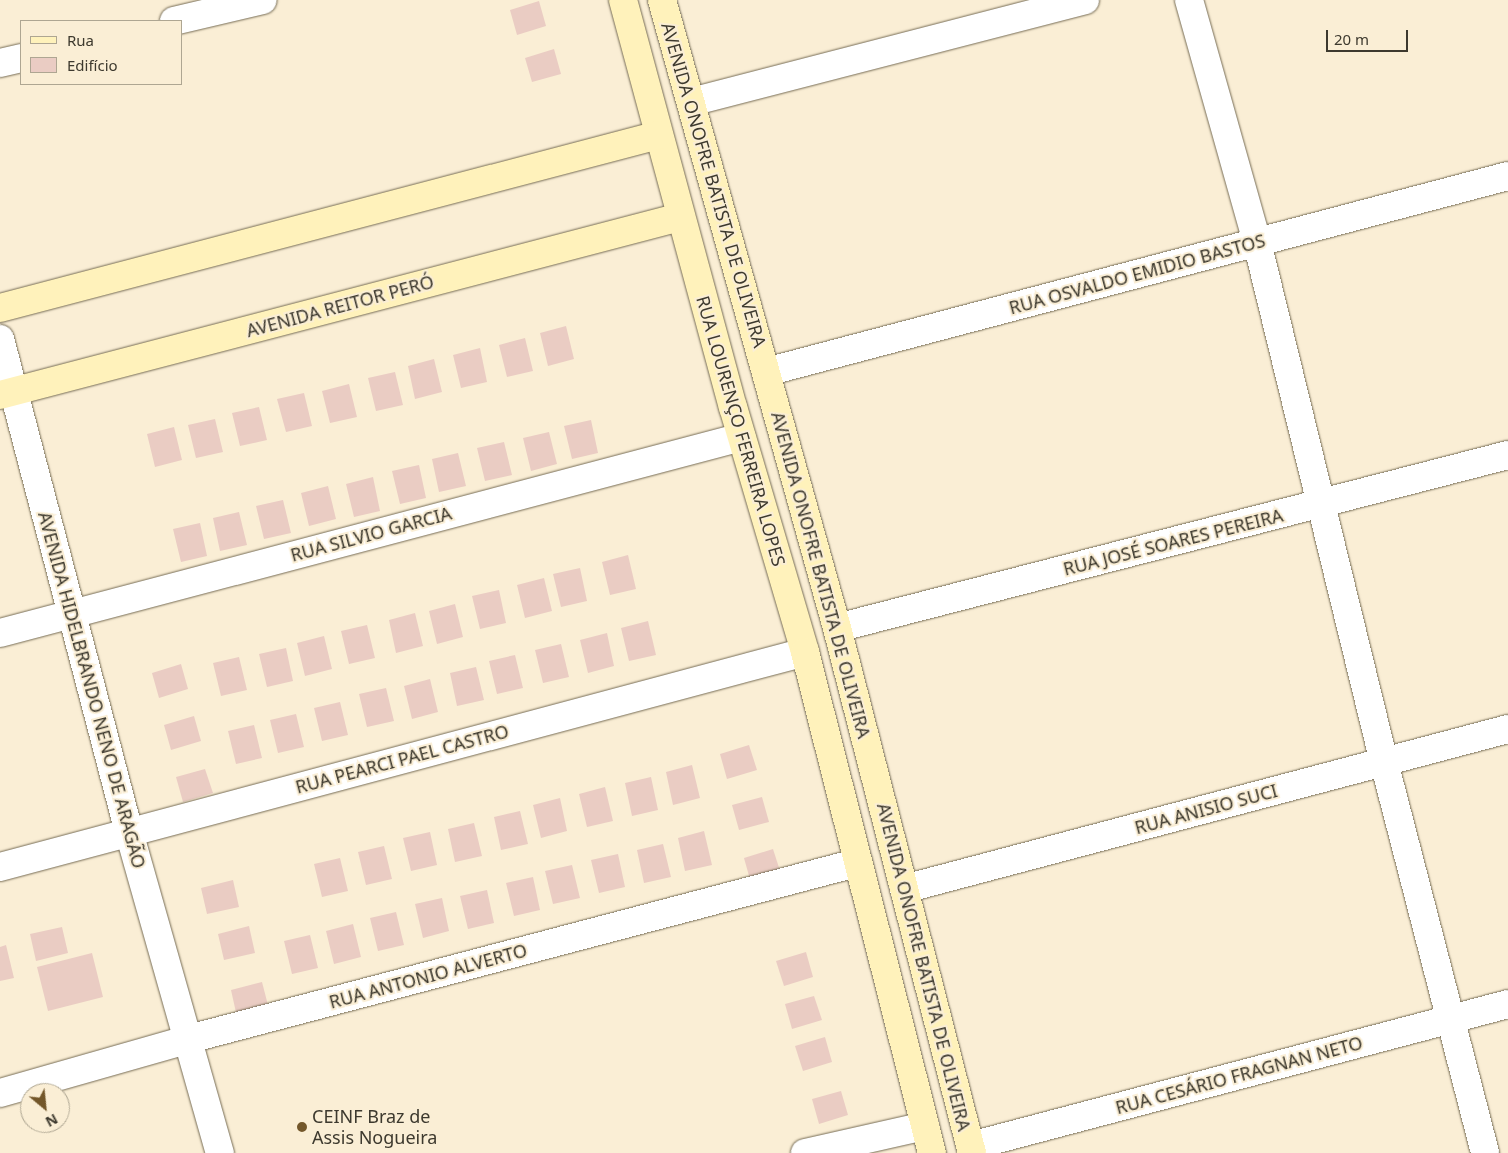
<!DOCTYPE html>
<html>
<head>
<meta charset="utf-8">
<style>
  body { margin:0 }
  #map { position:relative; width:1508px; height:1153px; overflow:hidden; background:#faeed5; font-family:"Noto Sans",sans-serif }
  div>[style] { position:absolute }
  .building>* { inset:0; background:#eaccc3 }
  .roads { filter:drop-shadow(0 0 1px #766c55) drop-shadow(0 0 1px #766c55) }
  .street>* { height:28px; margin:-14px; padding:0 14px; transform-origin:14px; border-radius:14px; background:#fff }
  .secondary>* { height:28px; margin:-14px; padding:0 14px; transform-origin:14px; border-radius:14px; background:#fff2bb }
  .dots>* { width:14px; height:14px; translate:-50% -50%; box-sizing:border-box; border:2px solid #faeed5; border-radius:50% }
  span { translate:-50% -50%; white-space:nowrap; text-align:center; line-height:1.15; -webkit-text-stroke:4px #faeed5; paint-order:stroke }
  .street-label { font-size:18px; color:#3d392e }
  .poi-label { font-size:18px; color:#3d392e }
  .left { translate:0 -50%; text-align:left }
  .legend { position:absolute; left:20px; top:20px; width:162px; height:65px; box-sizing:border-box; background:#faeed5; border:1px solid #aea692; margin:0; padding:6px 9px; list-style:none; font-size:15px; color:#3d392e }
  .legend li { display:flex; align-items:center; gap:10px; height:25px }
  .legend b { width:25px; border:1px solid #aea692 }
  .north { position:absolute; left:20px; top:1083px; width:50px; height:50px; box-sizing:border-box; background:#faeed5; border:1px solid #aea692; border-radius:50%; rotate:152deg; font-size:14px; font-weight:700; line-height:20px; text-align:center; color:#3d392e }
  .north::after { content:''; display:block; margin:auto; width:18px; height:22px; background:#73572a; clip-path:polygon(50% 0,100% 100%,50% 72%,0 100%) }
  .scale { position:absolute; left:1326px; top:30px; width:82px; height:22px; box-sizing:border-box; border:2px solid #3d392e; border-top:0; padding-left:6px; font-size:15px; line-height:18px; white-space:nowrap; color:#3d392e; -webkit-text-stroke:4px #faeed5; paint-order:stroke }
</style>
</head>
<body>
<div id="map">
  <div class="building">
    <div style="clip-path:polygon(539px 1px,546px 26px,517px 35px,510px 10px)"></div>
    <div style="clip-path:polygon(554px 49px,561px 74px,532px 82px,525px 58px)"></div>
    <div style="clip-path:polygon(566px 326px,574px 359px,548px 366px,540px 333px)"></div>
    <div style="clip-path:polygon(525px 338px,533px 371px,507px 377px,499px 345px)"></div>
    <div style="clip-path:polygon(480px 348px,487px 382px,461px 388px,453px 355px)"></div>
    <div style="clip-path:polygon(434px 359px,442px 392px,415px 399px,408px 366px)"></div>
    <div style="clip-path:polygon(395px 372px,403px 405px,376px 411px,368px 378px)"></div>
    <div style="clip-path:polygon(349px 384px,357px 417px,330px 423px,322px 391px)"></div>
    <div style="clip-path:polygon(304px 393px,312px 426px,286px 432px,277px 399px)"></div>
    <div style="clip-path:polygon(259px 407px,267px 440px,240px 446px,232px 413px)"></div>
    <div style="clip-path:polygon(215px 419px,223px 452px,196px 458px,188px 425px)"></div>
    <div style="clip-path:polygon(591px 420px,598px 453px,572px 459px,564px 426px)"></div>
    <div style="clip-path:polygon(174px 427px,182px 460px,155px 467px,147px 434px)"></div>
    <div style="clip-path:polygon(549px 432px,557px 464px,531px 471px,523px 438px)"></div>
    <div style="clip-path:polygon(504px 442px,512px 475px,485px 481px,477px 448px)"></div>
    <div style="clip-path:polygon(458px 453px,466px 486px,439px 492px,432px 459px)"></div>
    <div style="clip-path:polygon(419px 465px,426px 498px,400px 504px,392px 471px)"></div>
    <div style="clip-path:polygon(373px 477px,380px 511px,354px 517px,346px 484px)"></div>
    <div style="clip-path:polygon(328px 486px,336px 519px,309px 526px,301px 493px)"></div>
    <div style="clip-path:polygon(283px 500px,291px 533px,264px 539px,256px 506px)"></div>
    <div style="clip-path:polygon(239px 512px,247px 545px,220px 551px,213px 518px)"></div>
    <div style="clip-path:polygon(200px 523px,207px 556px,181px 562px,173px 529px)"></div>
    <div style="clip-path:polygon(628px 555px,636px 589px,610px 595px,602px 562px)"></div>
    <div style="clip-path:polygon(580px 568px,587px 601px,561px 607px,553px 574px)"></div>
    <div style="clip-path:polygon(544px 578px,552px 611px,525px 618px,517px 585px)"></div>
    <div style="clip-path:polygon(499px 590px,506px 623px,480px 629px,472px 596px)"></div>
    <div style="clip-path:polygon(455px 604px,463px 637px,437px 644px,429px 611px)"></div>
    <div style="clip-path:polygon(415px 613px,423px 646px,396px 653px,389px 620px)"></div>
    <div style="clip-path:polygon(648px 621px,656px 655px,629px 661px,621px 628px)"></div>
    <div style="clip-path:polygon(367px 625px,375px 658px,349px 664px,341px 631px)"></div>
    <div style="clip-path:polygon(607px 633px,614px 666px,588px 673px,580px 640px)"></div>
    <div style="clip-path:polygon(324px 636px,332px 669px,305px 676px,297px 643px)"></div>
    <div style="clip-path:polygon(561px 644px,569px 677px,543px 683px,535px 650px)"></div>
    <div style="clip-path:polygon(286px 648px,293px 681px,267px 687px,259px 654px)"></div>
    <div style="clip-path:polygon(515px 655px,523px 688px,497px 694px,489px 661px)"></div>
    <div style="clip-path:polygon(239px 657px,247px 690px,221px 696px,213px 663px)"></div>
    <div style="clip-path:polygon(181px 664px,188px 689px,159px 698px,152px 673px)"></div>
    <div style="clip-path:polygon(476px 667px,484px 700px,457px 706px,450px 673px)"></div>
    <div style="clip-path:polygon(430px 679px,438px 712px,412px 719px,404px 686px)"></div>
    <div style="clip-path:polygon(386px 688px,394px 721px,367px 727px,359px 694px)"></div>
    <div style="clip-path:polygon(340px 702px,348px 735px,322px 741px,314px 708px)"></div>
    <div style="clip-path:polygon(296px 714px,304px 747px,278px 753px,270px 720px)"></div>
    <div style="clip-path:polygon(194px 716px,201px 741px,171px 750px,164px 725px)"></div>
    <div style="clip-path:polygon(254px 725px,262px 758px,236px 764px,228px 731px)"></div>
    <div style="clip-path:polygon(749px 745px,757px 770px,727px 779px,720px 754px)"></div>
    <div style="clip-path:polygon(692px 765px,700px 798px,673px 805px,666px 772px)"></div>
    <div style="clip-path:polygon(205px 769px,213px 793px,183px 802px,176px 777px)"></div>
    <div style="clip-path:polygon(651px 777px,658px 810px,632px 816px,625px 783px)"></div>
    <div style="clip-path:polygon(605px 787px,613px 821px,587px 827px,579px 794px)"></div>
    <div style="clip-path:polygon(762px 797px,769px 822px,739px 830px,732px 805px)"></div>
    <div style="clip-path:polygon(560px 798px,567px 831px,541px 838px,533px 805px)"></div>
    <div style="clip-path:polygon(520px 811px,528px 844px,501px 850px,494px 817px)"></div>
    <div style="clip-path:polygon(474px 823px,482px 856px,455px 862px,448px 829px)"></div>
    <div style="clip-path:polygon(704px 831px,712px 865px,685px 871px,678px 838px)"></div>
    <div style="clip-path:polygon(430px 832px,437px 865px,411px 871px,403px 838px)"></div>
    <div style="clip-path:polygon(663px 844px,671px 877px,644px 883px,637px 850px)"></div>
    <div style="clip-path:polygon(384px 846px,392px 879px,366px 885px,358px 852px)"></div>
    <div style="clip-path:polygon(773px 849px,781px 874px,751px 883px,744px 858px)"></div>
    <div style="clip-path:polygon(618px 854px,625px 887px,599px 893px,591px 860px)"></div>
    <div style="clip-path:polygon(340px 858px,348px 891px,322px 897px,314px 864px)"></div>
    <div style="clip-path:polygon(572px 865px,580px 898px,553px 904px,545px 871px)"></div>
    <div style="clip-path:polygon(533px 877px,540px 910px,514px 916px,506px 883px)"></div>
    <div style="clip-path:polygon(233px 880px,239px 907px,207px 914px,201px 888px)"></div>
    <div style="clip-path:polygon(487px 890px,494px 923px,468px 929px,460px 896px)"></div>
    <div style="clip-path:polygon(442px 898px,449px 931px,423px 938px,415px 904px)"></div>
    <div style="clip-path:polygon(396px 912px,404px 945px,378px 951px,370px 918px)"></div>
    <div style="clip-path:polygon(353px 924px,361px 957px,334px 964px,326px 931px)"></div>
    <div style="clip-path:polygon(249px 926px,255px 953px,224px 960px,218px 934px)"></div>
    <div style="clip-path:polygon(62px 927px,68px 953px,36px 961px,30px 934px)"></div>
    <div style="clip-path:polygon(310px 935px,318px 968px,292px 974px,284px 941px)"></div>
    <div style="clip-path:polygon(6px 945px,14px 978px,0 981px,0 947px)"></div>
    <div style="clip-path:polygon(806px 952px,813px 977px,784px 986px,776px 961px)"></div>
    <div style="clip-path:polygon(92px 953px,103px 997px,48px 1011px,37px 967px)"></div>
    <div style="clip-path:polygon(262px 982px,269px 1009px,237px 1017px,231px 990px)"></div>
    <div style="clip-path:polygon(814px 996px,822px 1020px,792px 1029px,785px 1004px)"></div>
    <div style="clip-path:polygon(825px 1037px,832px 1062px,803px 1071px,795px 1046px)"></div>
    <div style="clip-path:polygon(841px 1091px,848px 1115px,819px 1124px,812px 1099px)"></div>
  </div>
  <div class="roads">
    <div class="street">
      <div style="left:1189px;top:0;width:251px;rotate:74.3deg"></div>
      <div style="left:1257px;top:242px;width:535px;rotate:76.28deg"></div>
      <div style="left:1384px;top:762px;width:404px;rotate:75.5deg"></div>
      <div style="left:174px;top:21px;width:91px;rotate:-13.3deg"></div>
      <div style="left:0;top:63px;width:22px;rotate:-13deg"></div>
      <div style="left:691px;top:102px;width:407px;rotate:-14.5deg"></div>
      <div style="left:0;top:339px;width:510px;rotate:75.34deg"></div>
      <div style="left:129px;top:832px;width:334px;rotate:74.2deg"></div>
      <div style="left:766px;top:372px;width:767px;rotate:-14.8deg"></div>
      <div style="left:837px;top:628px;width:693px;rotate:-14.46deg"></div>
      <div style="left:0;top:633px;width:767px;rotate:-14.8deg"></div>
      <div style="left:0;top:867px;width:833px;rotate:-14.95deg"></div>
      <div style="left:904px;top:889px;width:625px;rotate:-14.84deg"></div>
      <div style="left:0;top:1093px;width:197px;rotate:-15.9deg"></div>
      <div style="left:189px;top:1039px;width:690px;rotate:-14.78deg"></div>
      <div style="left:971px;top:1146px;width:555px;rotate:-14.81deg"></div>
      <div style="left:805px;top:1153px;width:123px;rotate:-12.7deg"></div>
    </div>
    <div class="secondary">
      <div style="left:623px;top:0;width:422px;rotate:74.9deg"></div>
      <div style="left:733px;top:407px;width:255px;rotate:73.6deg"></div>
      <div style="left:805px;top:652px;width:517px;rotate:75.78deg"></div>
      <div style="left:662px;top:0;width:652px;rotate:74.43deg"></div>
      <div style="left:837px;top:628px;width:542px;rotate:75.58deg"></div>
      <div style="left:0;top:308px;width:681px;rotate:-14.71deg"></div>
      <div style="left:0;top:395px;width:703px;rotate:-14.67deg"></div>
    </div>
  </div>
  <div class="dots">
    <div style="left:302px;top:1127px;background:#73572a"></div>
  </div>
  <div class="street-label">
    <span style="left:714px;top:185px;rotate:74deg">AVENIDA ONOFRE BATISTA DE OLIVEIRA</span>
    <span style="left:1137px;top:274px;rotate:-15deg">RUA OSVALDO EMIDIO BASTOS</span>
    <span style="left:340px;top:306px;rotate:-15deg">AVENIDA REITOR PERÓ</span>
    <span style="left:741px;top:431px;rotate:74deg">RUA LOURENÇO FERREIRA LOPES</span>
    <span style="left:371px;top:534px;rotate:-15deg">RUA SILVIO GARCIA</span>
    <span style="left:1173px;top:542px;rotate:-14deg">RUA JOSÉ SOARES PEREIRA</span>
    <span style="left:821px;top:575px;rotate:75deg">AVENIDA ONOFRE BATISTA DE OLIVEIRA</span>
    <span style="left:92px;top:690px;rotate:75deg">AVENIDA HIDELBRANDO NENO DE ARAGÃO</span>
    <span style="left:402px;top:759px;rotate:-15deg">RUA PEARCI PAEL CASTRO</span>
    <span style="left:1206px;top:809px;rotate:-15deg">RUA ANISIO SUCI</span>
    <span style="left:924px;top:967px;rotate:76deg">AVENIDA ONOFRE BATISTA DE OLIVEIRA</span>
    <span style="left:428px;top:976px;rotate:-15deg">RUA ANTONIO ALVERTO</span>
    <span style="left:1239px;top:1075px;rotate:-15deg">RUA CESÁRIO FRAGNAN NETO</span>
  </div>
  <div class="poi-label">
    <span class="left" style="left:312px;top:1127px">CEINF Braz de<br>Assis Nogueira</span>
  </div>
  <ul class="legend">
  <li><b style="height:6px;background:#fff2bb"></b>Rua</li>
  <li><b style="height:14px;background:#eaccc3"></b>Edifício</li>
  </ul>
  <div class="north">N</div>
  <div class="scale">20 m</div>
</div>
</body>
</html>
